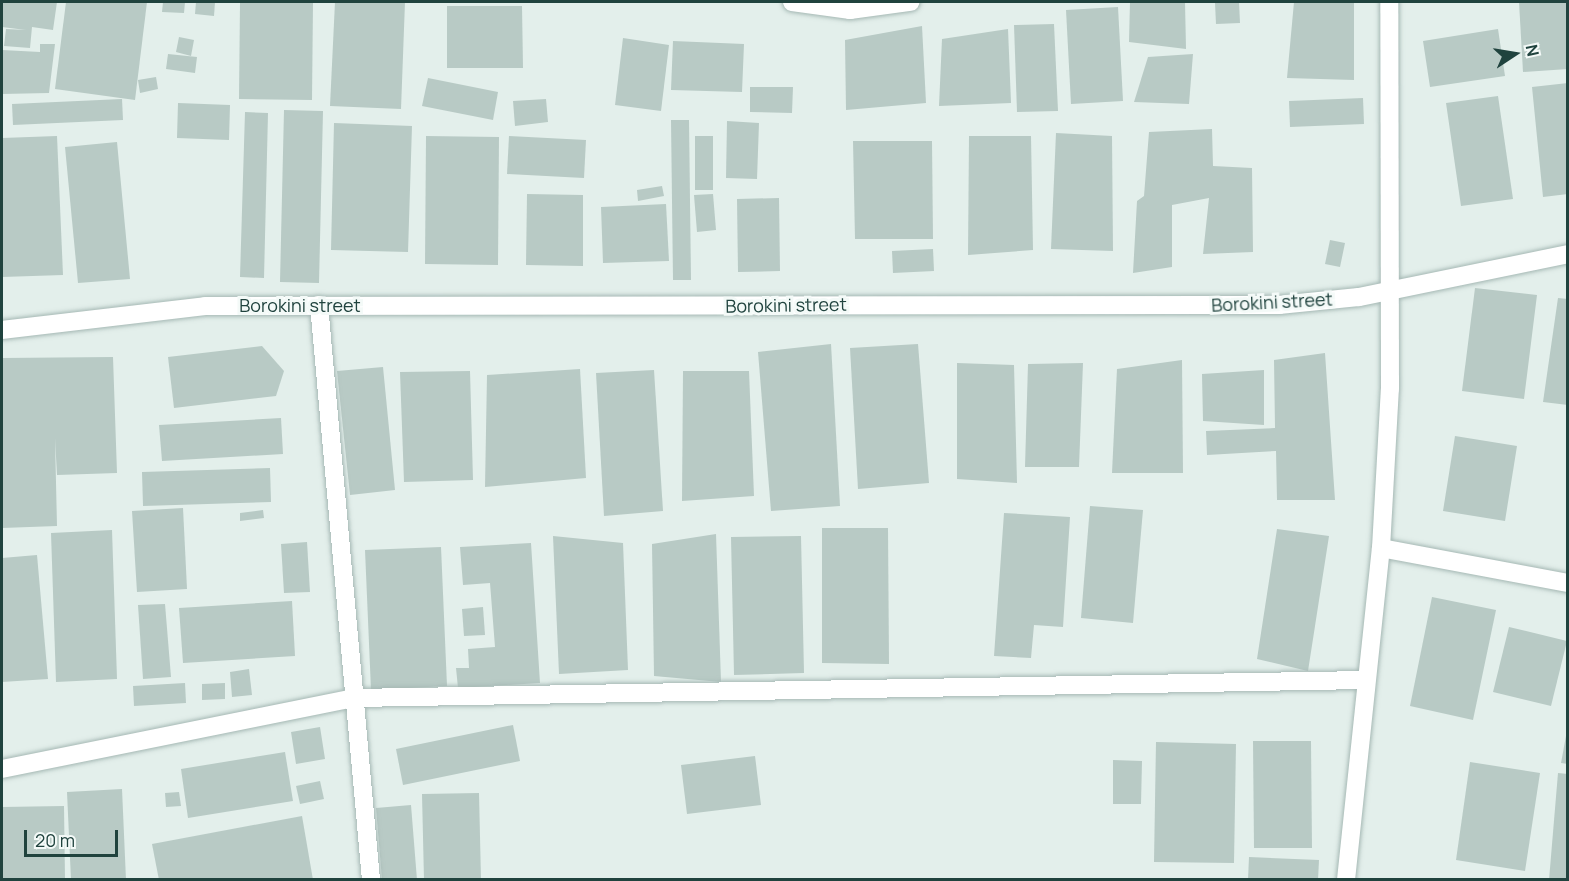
<!DOCTYPE html>
<html>
<head>
<meta charset="utf-8">
<style>
  body { margin:0 }
  #map { position:relative; width:1569px; height:881px; overflow:hidden; background:#e3efeb; font-family:Manrope,sans-serif }
  div>[style] { position:absolute }
  .building>* { inset:0; background:#b8cac5 }
  .roads { filter:drop-shadow(0 0 2px #a5b8b4) drop-shadow(0 0 2px #a5b8b4) }
  .minor>* { height:18px; margin:-9px; padding:0 9px; transform-origin:9px; border-radius:9px; background:#fff }
  span { translate:-50% -50%; white-space:nowrap; text-align:center; line-height:1.15; -webkit-text-stroke:6px #f4faf8; paint-order:stroke }
  .street-label { font-size:18px; color:#20433e }
  .frame { position:absolute; inset:0; border:3px solid #20433e; pointer-events:none }
  .north { position:absolute; left:1485px; top:24px; width:60px; height:60px; -webkit-text-stroke:4px #f4faf8; paint-order:stroke; rotate:78deg; font-size:16px; font-weight:700; line-height:24px; text-align:center; color:#20433e }
  .north::after { content:''; display:block; margin:auto; width:21px; height:27px; background:#20433e; clip-path:polygon(50% 0,100% 100%,50% 72%,0 100%) }
  .scale { position:absolute; left:24px; top:830px; width:94px; height:27px; box-sizing:border-box; border:3px solid #20433e; border-top:0; padding-left:8px; font-size:18px; line-height:21px; white-space:nowrap; color:#20433e; -webkit-text-stroke:4px #f4faf8; paint-order:stroke }
</style>
</head>
<body>
<div id="map">
  <div class="building">
    <div style="clip-path:polygon(3px 2px,57px 2px,53px 30px,32px 27px,30px 48px,4px 46px,6px 29px,26px 30px,2px 27px)"></div>
    <div style="clip-path:polygon(66px 2px,147px 2px,135px 100px,55px 89px)"></div>
    <div style="clip-path:polygon(163px 2px,185px 2px,184px 13px,162px 12px)"></div>
    <div style="clip-path:polygon(196px 2px,215px 2px,214px 16px,195px 14px)"></div>
    <div style="clip-path:polygon(240px 2px,313px 2px,312px 100px,239px 99px)"></div>
    <div style="clip-path:polygon(335px 2px,405px 2px,401px 109px,330px 106px)"></div>
    <div style="clip-path:polygon(1130px 2px,1185px 2px,1186px 49px,1129px 42px)"></div>
    <div style="clip-path:polygon(1239px 2px,1240px 23px,1216px 24px,1215px 3px)"></div>
    <div style="clip-path:polygon(1294px 2px,1354px 2px,1354px 80px,1287px 78px)"></div>
    <div style="clip-path:polygon(1519px 2px,1566px 2px,1568px 69px,1523px 72px)"></div>
    <div style="clip-path:polygon(447px 6px,522px 6px,523px 68px,447px 68px)"></div>
    <div style="clip-path:polygon(1118px 7px,1123px 101px,1071px 104px,1066px 10px)"></div>
    <div style="clip-path:polygon(1054px 24px,1058px 111px,1017px 112px,1014px 25px)"></div>
    <div style="clip-path:polygon(922px 26px,926px 103px,846px 110px,845px 40px)"></div>
    <div style="clip-path:polygon(1008px 29px,1011px 103px,939px 106px,942px 39px)"></div>
    <div style="clip-path:polygon(1498px 29px,1505px 76px,1430px 87px,1423px 41px)"></div>
    <div style="clip-path:polygon(179px 37px,194px 40px,191px 56px,176px 52px)"></div>
    <div style="clip-path:polygon(623px 38px,669px 45px,661px 111px,615px 105px)"></div>
    <div style="clip-path:polygon(673px 41px,744px 44px,742px 92px,671px 90px)"></div>
    <div style="clip-path:polygon(40px 44px,55px 44px,49px 93px,2px 94px,2px 50px,40px 52px)"></div>
    <div style="clip-path:polygon(168px 54px,197px 57px,195px 73px,166px 69px)"></div>
    <div style="clip-path:polygon(1193px 54px,1189px 104px,1134px 102px,1148px 57px)"></div>
    <div style="clip-path:polygon(156px 77px,158px 89px,140px 93px,138px 80px)"></div>
    <div style="clip-path:polygon(428px 78px,498px 92px,493px 120px,422px 106px)"></div>
    <div style="clip-path:polygon(1568px 83px,1568px 194px,1543px 197px,1532px 87px)"></div>
    <div style="clip-path:polygon(750px 87px,793px 87px,792px 113px,750px 112px)"></div>
    <div style="clip-path:polygon(1498px 96px,1513px 199px,1461px 206px,1446px 103px)"></div>
    <div style="clip-path:polygon(1363px 98px,1364px 124px,1290px 127px,1289px 101px)"></div>
    <div style="clip-path:polygon(122px 99px,123px 120px,13px 125px,12px 104px)"></div>
    <div style="clip-path:polygon(546px 99px,548px 122px,515px 126px,513px 101px)"></div>
    <div style="clip-path:polygon(178px 103px,230px 105px,229px 140px,177px 138px)"></div>
    <div style="clip-path:polygon(284px 110px,323px 111px,319px 283px,280px 282px)"></div>
    <div style="clip-path:polygon(245px 112px,268px 113px,264px 278px,240px 277px)"></div>
    <div style="clip-path:polygon(671px 120px,689px 120px,691px 280px,673px 280px)"></div>
    <div style="clip-path:polygon(727px 121px,759px 123px,757px 179px,726px 178px)"></div>
    <div style="clip-path:polygon(334px 123px,412px 126px,408px 252px,331px 250px)"></div>
    <div style="clip-path:polygon(1212px 129px,1213px 166px,1252px 168px,1253px 252px,1203px 254px,1209px 198px,1172px 205px,1172px 267px,1133px 273px,1137px 201px,1144px 196px,1149px 132px)"></div>
    <div style="clip-path:polygon(1056px 133px,1112px 136px,1113px 251px,1051px 249px)"></div>
    <div style="clip-path:polygon(57px 136px,63px 275px,2px 277px,2px 138px)"></div>
    <div style="clip-path:polygon(426px 136px,499px 137px,498px 265px,425px 264px)"></div>
    <div style="clip-path:polygon(509px 136px,586px 140px,584px 178px,507px 174px)"></div>
    <div style="clip-path:polygon(695px 136px,713px 136px,713px 190px,695px 190px)"></div>
    <div style="clip-path:polygon(969px 136px,1031px 136px,1033px 250px,968px 255px)"></div>
    <div style="clip-path:polygon(853px 141px,932px 141px,933px 239px,855px 239px)"></div>
    <div style="clip-path:polygon(117px 142px,130px 279px,78px 283px,65px 147px)"></div>
    <div style="clip-path:polygon(662px 186px,664px 196px,638px 201px,637px 190px)"></div>
    <div style="clip-path:polygon(527px 194px,583px 195px,583px 266px,526px 265px)"></div>
    <div style="clip-path:polygon(713px 194px,716px 230px,697px 232px,694px 195px)"></div>
    <div style="clip-path:polygon(779px 198px,780px 271px,738px 272px,737px 199px)"></div>
    <div style="clip-path:polygon(666px 204px,669px 261px,603px 263px,601px 207px)"></div>
    <div style="clip-path:polygon(1330px 240px,1345px 243px,1340px 267px,1325px 264px)"></div>
    <div style="clip-path:polygon(933px 249px,934px 271px,893px 273px,892px 251px)"></div>
    <div style="clip-path:polygon(1475px 288px,1537px 295px,1524px 399px,1462px 391px)"></div>
    <div style="clip-path:polygon(1558px 298px,1568px 299px,1568px 405px,1543px 402px)"></div>
    <div style="clip-path:polygon(831px 344px,840px 506px,771px 511px,758px 352px)"></div>
    <div style="clip-path:polygon(918px 344px,929px 483px,858px 489px,850px 348px)"></div>
    <div style="clip-path:polygon(262px 346px,284px 371px,276px 396px,174px 408px,168px 357px)"></div>
    <div style="clip-path:polygon(1325px 353px,1335px 500px,1277px 500px,1276px 451px,1207px 455px,1206px 431px,1275px 428px,1274px 360px)"></div>
    <div style="clip-path:polygon(113px 357px,117px 473px,57px 475px,55px 438px,57px 526px,2px 528px,2px 358px)"></div>
    <div style="clip-path:polygon(1182px 360px,1183px 473px,1112px 473px,1117px 369px)"></div>
    <div style="clip-path:polygon(957px 363px,1014px 365px,1017px 483px,957px 479px)"></div>
    <div style="clip-path:polygon(1083px 363px,1079px 467px,1025px 467px,1028px 364px)"></div>
    <div style="clip-path:polygon(383px 367px,395px 490px,350px 495px,337px 371px)"></div>
    <div style="clip-path:polygon(580px 369px,586px 478px,485px 487px,487px 375px)"></div>
    <div style="clip-path:polygon(654px 370px,663px 511px,604px 516px,596px 373px)"></div>
    <div style="clip-path:polygon(1264px 370px,1264px 425px,1203px 421px,1202px 374px)"></div>
    <div style="clip-path:polygon(470px 371px,473px 480px,404px 482px,400px 372px)"></div>
    <div style="clip-path:polygon(683px 371px,749px 371px,754px 496px,682px 501px)"></div>
    <div style="clip-path:polygon(281px 418px,283px 454px,162px 461px,159px 425px)"></div>
    <div style="clip-path:polygon(1455px 436px,1517px 446px,1505px 521px,1443px 511px)"></div>
    <div style="clip-path:polygon(270px 468px,271px 502px,143px 506px,142px 472px)"></div>
    <div style="clip-path:polygon(1090px 506px,1143px 510px,1133px 623px,1081px 618px)"></div>
    <div style="clip-path:polygon(183px 508px,187px 589px,137px 592px,132px 511px)"></div>
    <div style="clip-path:polygon(263px 510px,264px 518px,240px 521px,240px 513px)"></div>
    <div style="clip-path:polygon(1004px 513px,1070px 517px,1063px 627px,1034px 625px,1031px 658px,994px 656px)"></div>
    <div style="clip-path:polygon(822px 528px,888px 528px,889px 664px,822px 663px)"></div>
    <div style="clip-path:polygon(1277px 529px,1329px 536px,1308px 671px,1257px 659px)"></div>
    <div style="clip-path:polygon(112px 530px,117px 679px,56px 682px,51px 533px)"></div>
    <div style="clip-path:polygon(716px 534px,721px 682px,654px 676px,652px 544px)"></div>
    <div style="clip-path:polygon(553px 536px,623px 543px,628px 670px,559px 674px)"></div>
    <div style="clip-path:polygon(801px 536px,804px 673px,734px 675px,731px 537px)"></div>
    <div style="clip-path:polygon(307px 542px,310px 592px,284px 593px,281px 544px)"></div>
    <div style="clip-path:polygon(531px 543px,540px 683px,458px 688px,456px 668px,469px 668px,468px 649px,495px 647px,490px 583px,463px 585px,460px 547px)"></div>
    <div style="clip-path:polygon(441px 547px,447px 686px,371px 690px,365px 550px)"></div>
    <div style="clip-path:polygon(37px 555px,48px 679px,2px 682px,2px 558px)"></div>
    <div style="clip-path:polygon(1432px 597px,1496px 610px,1473px 720px,1410px 706px)"></div>
    <div style="clip-path:polygon(292px 601px,295px 656px,183px 663px,179px 608px)"></div>
    <div style="clip-path:polygon(165px 604px,171px 677px,143px 679px,138px 605px)"></div>
    <div style="clip-path:polygon(483px 607px,485px 635px,464px 636px,462px 609px)"></div>
    <div style="clip-path:polygon(1509px 627px,1567px 641px,1551px 706px,1493px 692px)"></div>
    <div style="clip-path:polygon(249px 669px,252px 695px,232px 697px,230px 672px)"></div>
    <div style="clip-path:polygon(185px 683px,186px 703px,134px 706px,133px 686px)"></div>
    <div style="clip-path:polygon(225px 683px,225px 699px,202px 700px,202px 684px)"></div>
    <div style="clip-path:polygon(513px 725px,520px 761px,403px 785px,396px 749px)"></div>
    <div style="clip-path:polygon(320px 727px,325px 759px,296px 764px,291px 732px)"></div>
    <div style="clip-path:polygon(1566px 736px,1568px 736px,1568px 764px,1561px 763px)"></div>
    <div style="clip-path:polygon(1253px 741px,1311px 741px,1312px 848px,1254px 848px)"></div>
    <div style="clip-path:polygon(1156px 742px,1236px 744px,1234px 863px,1154px 862px)"></div>
    <div style="clip-path:polygon(285px 752px,293px 801px,188px 818px,181px 769px)"></div>
    <div style="clip-path:polygon(755px 756px,761px 805px,687px 814px,681px 765px)"></div>
    <div style="clip-path:polygon(1113px 760px,1142px 761px,1141px 804px,1113px 804px)"></div>
    <div style="clip-path:polygon(1470px 762px,1540px 773px,1525px 871px,1456px 860px)"></div>
    <div style="clip-path:polygon(1558px 773px,1568px 774px,1568px 880px,1549px 880px)"></div>
    <div style="clip-path:polygon(320px 781px,324px 799px,300px 804px,296px 786px)"></div>
    <div style="clip-path:polygon(122px 789px,126px 880px,71px 880px,67px 792px)"></div>
    <div style="clip-path:polygon(179px 792px,181px 806px,166px 807px,165px 793px)"></div>
    <div style="clip-path:polygon(479px 793px,481px 880px,424px 880px,422px 794px)"></div>
    <div style="clip-path:polygon(411px 805px,417px 880px,382px 880px,376px 808px)"></div>
    <div style="clip-path:polygon(64px 806px,65px 880px,2px 880px,2px 807px)"></div>
    <div style="clip-path:polygon(302px 816px,313px 880px,159px 880px,152px 844px)"></div>
    <div style="clip-path:polygon(1249px 857px,1319px 860px,1318px 880px,1248px 880px)"></div>
  </div>
  <div class="roads">
    <div class="minor">
      <div style="left:792px;top:2px;width:59px;rotate:7.9deg"></div>
      <div style="left:850px;top:10px;width:61px;rotate:-7.6deg"></div>
      <div style="left:319px;top:305px;width:577px;rotate:84.83deg"></div>
      <div style="left:2px;top:330px;width:204px;rotate:-6.7deg"></div>
      <div style="left:205px;top:306px;width:1074px;rotate:-0.05deg"></div>
      <div style="left:1279px;top:305px;width:80px;rotate:-5.7deg"></div>
      <div style="left:1359px;top:297px;width:213px;rotate:-11.6deg"></div>
      <div style="left:1381px;top:548px;width:190px;rotate:10.6deg"></div>
      <div style="left:2px;top:769px;width:359px;rotate:-11.4deg"></div>
      <div style="left:354px;top:698px;width:1011px;rotate:-1.02deg"></div>
      <div style="left:1346px;top:880px;width:334px;rotate:-84deg"></div>
      <div style="left:1381px;top:548px;width:159px;rotate:-86.8deg"></div>
      <div style="left:1390px;top:389px;width:387px;rotate:-90.1deg"></div>
    </div>
  </div>
  <div class="street-label">
    <span style="left:1272px;top:302px;rotate:-3deg">Borokini street</span>
    <span style="left:300px;top:305px">Borokini street</span>
    <span style="left:786px;top:305px;rotate:-1deg">Borokini street</span>
  </div>
  <div class="frame"></div>
  <div class="north">N</div>
  <div class="scale">20 m</div>
</div>
</body>
</html>
